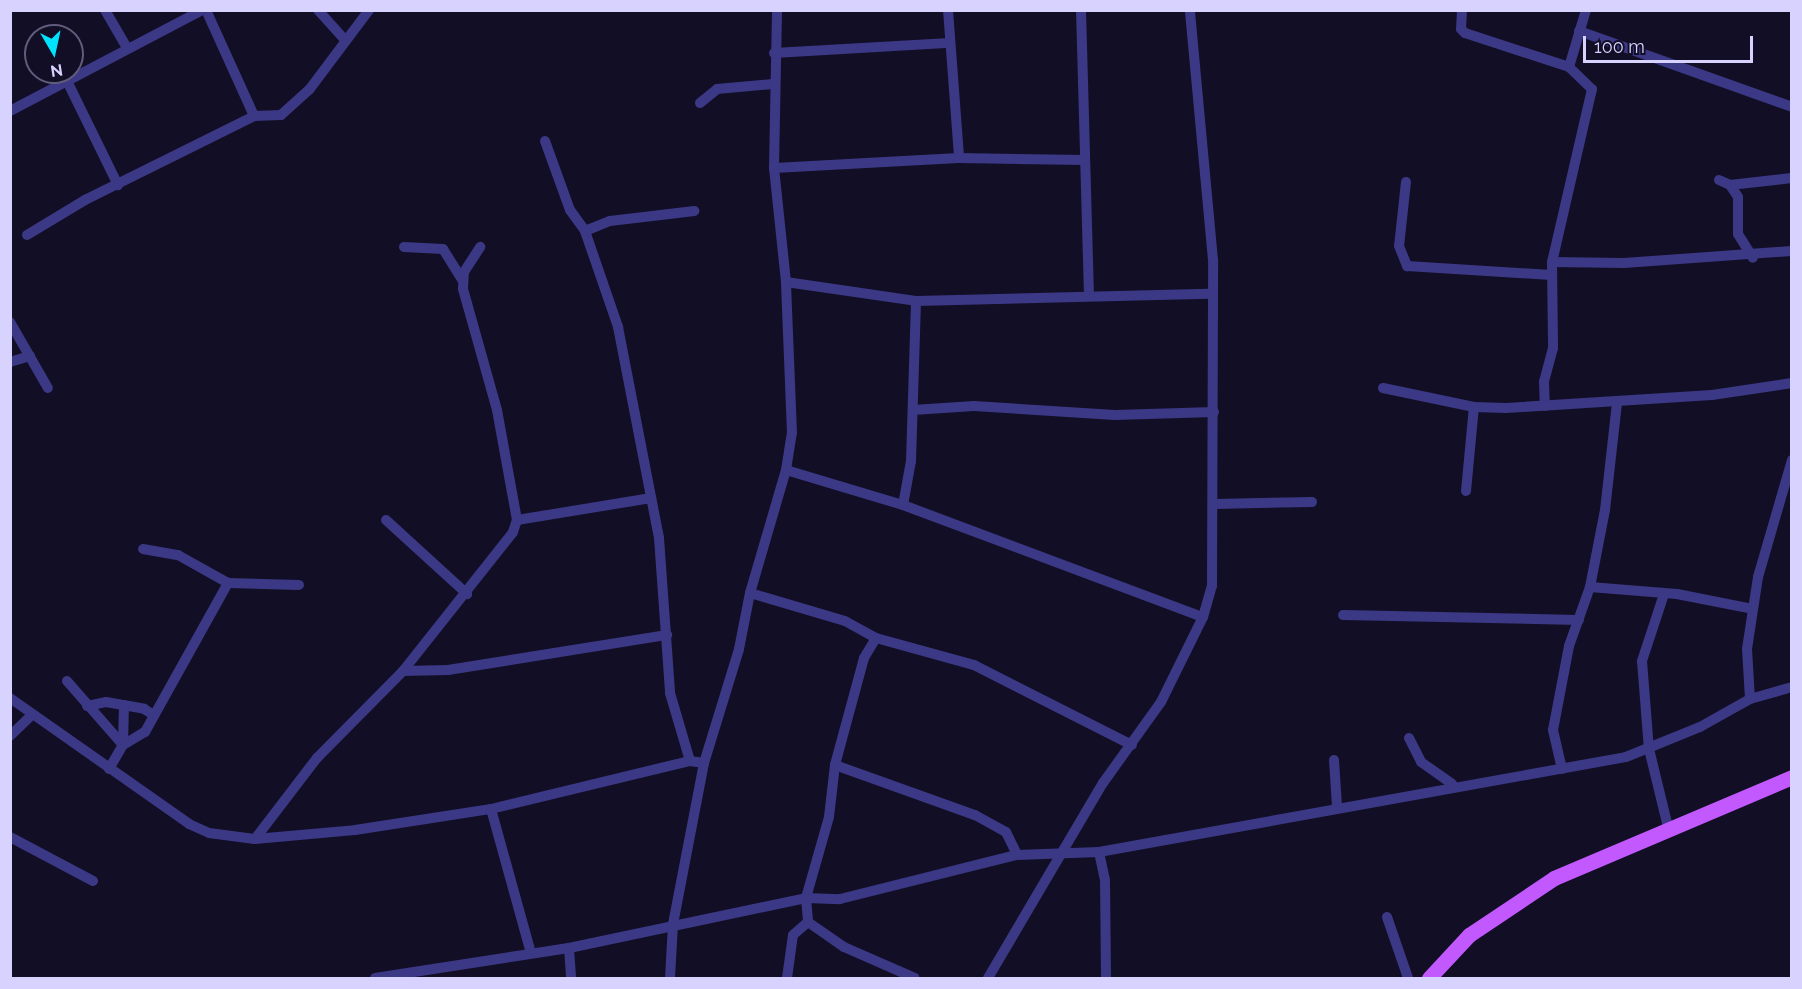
<!DOCTYPE html>
<html>
<head>
<meta charset="utf-8">
<style>
  body { margin:0 }
  #map { position:relative; width:1802px; height:989px; overflow:hidden; background:#120e25; font-family:Raleway,sans-serif }
  div>[style] { position:absolute }
  .street>* { height:10px; margin:-5px; padding:0 5px; transform-origin:5px; border-radius:5px; background:#3b3885 }
  .primary>* { height:15px; margin:-7.5px; padding:0 7.5px; transform-origin:7.5px; border-radius:7.5px; background:#c259ff }
  span { translate:-50% -50%; white-space:nowrap; text-align:center; line-height:1.15; -webkit-text-stroke:4.5px #120e25; paint-order:stroke }
  .frame { position:absolute; inset:0; border:12px solid #d8d2ff; pointer-events:none }
  .north { position:absolute; left:24px; top:24px; width:60px; height:60px; box-sizing:border-box; background:#120e25; border:2px solid #615c7c; border-radius:50%; rotate:171deg; font-size:16px; font-weight:700; line-height:24px; text-align:center; color:#d8d2ff }
  .north::after { content:''; display:block; margin:auto; width:21px; height:27px; background:#00e2fd; clip-path:polygon(50% 0,100% 100%,50% 72%,0 100%) }
  .scale { position:absolute; left:1583px; top:36px; width:170px; height:27px; box-sizing:border-box; border:3px solid #d8d2ff; border-top:0; padding-left:8px; font-size:18px; line-height:21px; white-space:nowrap; color:#d8d2ff; -webkit-text-stroke:4px #120e25; paint-order:stroke }
</style>
</head>
<body>
<div id="map">
  <div class="street">
    <div style="left:105px;top:10px;width:44px;rotate:59.9deg"></div>
    <div style="left:206px;top:10px;width:116px;rotate:65.6deg"></div>
    <div style="left:318px;top:10px;width:39px;rotate:48deg"></div>
    <div style="left:948px;top:10px;width:148px;rotate:85.7deg"></div>
    <div style="left:1081px;top:10px;width:285px;rotate:88.4deg"></div>
    <div style="left:1462px;top:10px;width:19px;rotate:93deg"></div>
    <div style="left:1461px;top:29px;width:6px;rotate:45deg"></div>
    <div style="left:1465px;top:33px;width:109px;rotate:18.1deg"></div>
    <div style="left:1569px;top:67px;width:32px;rotate:44deg"></div>
    <div style="left:1592px;top:89px;width:178px;rotate:103deg"></div>
    <div style="left:1552px;top:262px;width:86px;rotate:89.3deg"></div>
    <div style="left:1553px;top:348px;width:35px;rotate:105deg"></div>
    <div style="left:1544px;top:382px;width:24px;rotate:88deg"></div>
    <div style="left:1579px;top:31px;width:226px;rotate:19.6deg"></div>
    <div style="left:774px;top:53px;width:176px;rotate:-3.3deg"></div>
    <div style="left:1569px;top:67px;width:59px;rotate:-73.4deg"></div>
    <div style="left:67px;top:81px;width:116px;rotate:63.9deg"></div>
    <div style="left:700px;top:103px;width:22px;rotate:-39deg"></div>
    <div style="left:717px;top:89px;width:56px;rotate:-5.1deg"></div>
    <div style="left:10px;top:111px;width:217px;rotate:-27.7deg"></div>
    <div style="left:545px;top:141px;width:73px;rotate:70.1deg"></div>
    <div style="left:570px;top:210px;width:26px;rotate:54deg"></div>
    <div style="left:585px;top:231px;width:102px;rotate:71deg"></div>
    <div style="left:618px;top:327px;width:215px;rotate:79deg"></div>
    <div style="left:659px;top:538px;width:155px;rotate:85.9deg"></div>
    <div style="left:670px;top:693px;width:71px;rotate:73.6deg"></div>
    <div style="left:774px;top:168px;width:185px;rotate:-3.1deg"></div>
    <div style="left:959px;top:158px;width:126px;rotate:0.9deg"></div>
    <div style="left:1719px;top:180px;width:12px;rotate:24deg"></div>
    <div style="left:1730px;top:185px;width:14px;rotate:56deg"></div>
    <div style="left:1738px;top:197px;width:37px;rotate:90deg"></div>
    <div style="left:1738px;top:234px;width:28px;rotate:58deg"></div>
    <div style="left:1406px;top:182px;width:64px;rotate:96.2deg"></div>
    <div style="left:1399px;top:246px;width:22px;rotate:68deg"></div>
    <div style="left:1407px;top:266px;width:145px;rotate:3.6deg"></div>
    <div style="left:1730px;top:185px;width:62px;rotate:-6.4deg"></div>
    <div style="left:585px;top:231px;width:27px;rotate:-22deg"></div>
    <div style="left:610px;top:221px;width:85px;rotate:-6.8deg"></div>
    <div style="left:27px;top:235px;width:68px;rotate:-31.1deg"></div>
    <div style="left:85px;top:200px;width:189px;rotate:-26.4deg"></div>
    <div style="left:254px;top:116px;width:27px;rotate:-2deg"></div>
    <div style="left:281px;top:115px;width:38px;rotate:-42deg"></div>
    <div style="left:309px;top:90px;width:100px;rotate:-53.1deg"></div>
    <div style="left:404px;top:247px;width:39px;rotate:3deg"></div>
    <div style="left:443px;top:249px;width:38px;rotate:58deg"></div>
    <div style="left:1552px;top:262px;width:72px;rotate:0.8deg"></div>
    <div style="left:1624px;top:263px;width:168px;rotate:-4.1deg"></div>
    <div style="left:786px;top:282px;width:131px;rotate:8.3deg"></div>
    <div style="left:916px;top:301px;width:293px;rotate:-1.4deg"></div>
    <div style="left:10px;top:322px;width:76px;rotate:60.1deg"></div>
    <div style="left:10px;top:362px;width:21px;rotate:-17deg"></div>
    <div style="left:1383px;top:388px;width:93px;rotate:11.8deg"></div>
    <div style="left:1474px;top:407px;width:32px;rotate:2deg"></div>
    <div style="left:1506px;top:408px;width:206px;rotate:-3.6deg"></div>
    <div style="left:1712px;top:395px;width:81px;rotate:-8.5deg"></div>
    <div style="left:913px;top:410px;width:61px;rotate:-3.8deg"></div>
    <div style="left:974px;top:406px;width:141px;rotate:3.7deg"></div>
    <div style="left:1115px;top:415px;width:99px;rotate:-1.7deg"></div>
    <div style="left:786px;top:470px;width:122px;rotate:16.7deg"></div>
    <div style="left:903px;top:505px;width:320px;rotate:20.5deg"></div>
    <div style="left:1466px;top:491px;width:84px;rotate:-84.6deg"></div>
    <div style="left:1214px;top:504px;width:98px;rotate:-1.2deg"></div>
    <div style="left:903px;top:505px;width:45px;rotate:-79.7deg"></div>
    <div style="left:911px;top:461px;width:160px;rotate:-88.2deg"></div>
    <div style="left:386px;top:520px;width:110px;rotate:42.4deg"></div>
    <div style="left:517px;top:520px;width:136px;rotate:-9.3deg"></div>
    <div style="left:143px;top:549px;width:36px;rotate:10deg"></div>
    <div style="left:178px;top:555px;width:57px;rotate:29.2deg"></div>
    <div style="left:228px;top:583px;width:71px;rotate:1.6deg"></div>
    <div style="left:1590px;top:587px;width:87px;rotate:4.6deg"></div>
    <div style="left:1677px;top:594px;width:77px;rotate:11.2deg"></div>
    <div style="left:750px;top:593px;width:99px;rotate:16.4deg"></div>
    <div style="left:845px;top:621px;width:35px;rotate:29deg"></div>
    <div style="left:876px;top:638px;width:102px;rotate:15.4deg"></div>
    <div style="left:974px;top:665px;width:177px;rotate:26.9deg"></div>
    <div style="left:1664px;top:594px;width:71px;rotate:108.2deg"></div>
    <div style="left:1642px;top:661px;width:88px;rotate:85.5deg"></div>
    <div style="left:1649px;top:749px;width:80px;rotate:76.3deg"></div>
    <div style="left:1343px;top:615px;width:236px;rotate:1.2deg"></div>
    <div style="left:876px;top:638px;width:23px;rotate:121deg"></div>
    <div style="left:864px;top:658px;width:111px;rotate:105.2deg"></div>
    <div style="left:835px;top:765px;width:52px;rotate:96.6deg"></div>
    <div style="left:829px;top:817px;width:84px;rotate:105.9deg"></div>
    <div style="left:806px;top:898px;width:24px;rotate:85deg"></div>
    <div style="left:808px;top:922px;width:44px;rotate:34.8deg"></div>
    <div style="left:844px;top:947px;width:77px;rotate:23.6deg"></div>
    <div style="left:403px;top:671px;width:45px;rotate:-1.3deg"></div>
    <div style="left:448px;top:670px;width:222px;rotate:-9.1deg"></div>
    <div style="left:67px;top:681px;width:85px;rotate:48.8deg"></div>
    <div style="left:10px;top:698px;width:219px;rotate:35.1deg"></div>
    <div style="left:189px;top:824px;width:22px;rotate:24deg"></div>
    <div style="left:209px;top:833px;width:46px;rotate:7.4deg"></div>
    <div style="left:255px;top:839px;width:100px;rotate:-5.1deg"></div>
    <div style="left:355px;top:830px;width:138px;rotate:-8.8deg"></div>
    <div style="left:491px;top:809px;width:205px;rotate:-13.6deg"></div>
    <div style="left:690px;top:761px;width:14px;rotate:8deg"></div>
    <div style="left:1750px;top:699px;width:50px;rotate:-93.4deg"></div>
    <div style="left:1747px;top:649px;width:73px;rotate:-81.3deg"></div>
    <div style="left:1758px;top:577px;width:122px;rotate:-73.8deg"></div>
    <div style="left:87px;top:706px;width:19px;rotate:-12deg"></div>
    <div style="left:106px;top:702px;width:39px;rotate:10deg"></div>
    <div style="left:144px;top:709px;width:12px;rotate:31deg"></div>
    <div style="left:10px;top:736px;width:30px;rotate:-44deg"></div>
    <div style="left:1409px;top:738px;width:27px;rotate:63deg"></div>
    <div style="left:1421px;top:762px;width:38px;rotate:35deg"></div>
    <div style="left:123px;top:745px;width:26px;rotate:-31deg"></div>
    <div style="left:145px;top:732px;width:171px;rotate:-60.9deg"></div>
    <div style="left:1334px;top:760px;width:47px;rotate:86.3deg"></div>
    <div style="left:835px;top:765px;width:149px;rotate:19.7deg"></div>
    <div style="left:975px;top:815px;width:35px;rotate:29deg"></div>
    <div style="left:1006px;top:832px;width:25px;rotate:64deg"></div>
    <div style="left:109px;top:769px;width:28px;rotate:-60deg"></div>
    <div style="left:123px;top:745px;width:40px;rotate:-88.6deg"></div>
    <div style="left:1562px;top:769px;width:40px;rotate:-103deg"></div>
    <div style="left:1553px;top:730px;width:86px;rotate:-79.2deg"></div>
    <div style="left:1569px;top:646px;width:63px;rotate:-70.4deg"></div>
    <div style="left:1590px;top:587px;width:78px;rotate:-79deg"></div>
    <div style="left:1605px;top:510px;width:108px;rotate:-83.6deg"></div>
    <div style="left:491px;top:809px;width:146px;rotate:74.5deg"></div>
    <div style="left:10px;top:837px;width:94px;rotate:27.9deg"></div>
    <div style="left:255px;top:839px;width:102px;rotate:-52.6deg"></div>
    <div style="left:317px;top:758px;width:122px;rotate:-45.3deg"></div>
    <div style="left:403px;top:671px;width:177px;rotate:-51.6deg"></div>
    <div style="left:513px;top:532px;width:13px;rotate:-72deg"></div>
    <div style="left:517px;top:520px;width:112px;rotate:-100.3deg"></div>
    <div style="left:497px;top:410px;width:126px;rotate:-105.7deg"></div>
    <div style="left:463px;top:289px;width:17px;rotate:-87deg"></div>
    <div style="left:464px;top:272px;width:30px;rotate:-57deg"></div>
    <div style="left:1099px;top:852px;width:535px;rotate:-10.22deg"></div>
    <div style="left:1626px;top:757px;width:80px;rotate:-22.1deg"></div>
    <div style="left:1700px;top:727px;width:57px;rotate:-29.2deg"></div>
    <div style="left:1750px;top:699px;width:44px;rotate:-15.9deg"></div>
    <div style="left:1387px;top:917px;width:65px;rotate:71deg"></div>
    <div style="left:569px;top:948px;width:30px;rotate:86deg"></div>
    <div style="left:375px;top:978px;width:196px;rotate:-8.8deg"></div>
    <div style="left:569px;top:948px;width:242px;rotate:-11.9deg"></div>
    <div style="left:806px;top:898px;width:34px;rotate:2deg"></div>
    <div style="left:840px;top:899px;width:182px;rotate:-14deg"></div>
    <div style="left:1017px;top:855px;width:82px;rotate:-2.1deg"></div>
    <div style="left:1099px;top:852px;width:29px;rotate:78deg"></div>
    <div style="left:1105px;top:880px;width:98px;rotate:89.4deg"></div>
    <div style="left:670px;top:978px;width:54px;rotate:-86.8deg"></div>
    <div style="left:673px;top:924px;width:164px;rotate:-79.1deg"></div>
    <div style="left:704px;top:763px;width:119px;rotate:-72.9deg"></div>
    <div style="left:739px;top:649px;width:57px;rotate:-78.9deg"></div>
    <div style="left:750px;top:593px;width:128px;rotate:-73.7deg"></div>
    <div style="left:786px;top:470px;width:37px;rotate:-81deg"></div>
    <div style="left:792px;top:433px;width:151px;rotate:-92.3deg"></div>
    <div style="left:786px;top:282px;width:115px;rotate:-96deg"></div>
    <div style="left:774px;top:168px;width:158px;rotate:-88.9deg"></div>
    <div style="left:787px;top:978px;width:43px;rotate:-82.1deg"></div>
    <div style="left:793px;top:935px;width:20px;rotate:-41deg"></div>
    <div style="left:988px;top:978px;width:226px;rotate:-59.5deg"></div>
    <div style="left:1103px;top:783px;width:100px;rotate:-54.4deg"></div>
    <div style="left:1161px;top:702px;width:95px;rotate:-63.7deg"></div>
    <div style="left:1203px;top:617px;width:32px;rotate:-74deg"></div>
    <div style="left:1212px;top:586px;width:326px;rotate:-89.8deg"></div>
    <div style="left:1213px;top:260px;width:251px;rotate:-95.3deg"></div>
  </div>
  <div class="primary">
    <div style="left:1429px;top:978px;width:59px;rotate:-47.1deg"></div>
    <div style="left:1469px;top:935px;width:102px;rotate:-33.8deg"></div>
    <div style="left:1554px;top:878px;width:259px;rotate:-23deg"></div>
  </div>
  <div class="frame"></div>
  <div class="north">N</div>
  <div class="scale">100 m</div>
</div>
</body>
</html>
